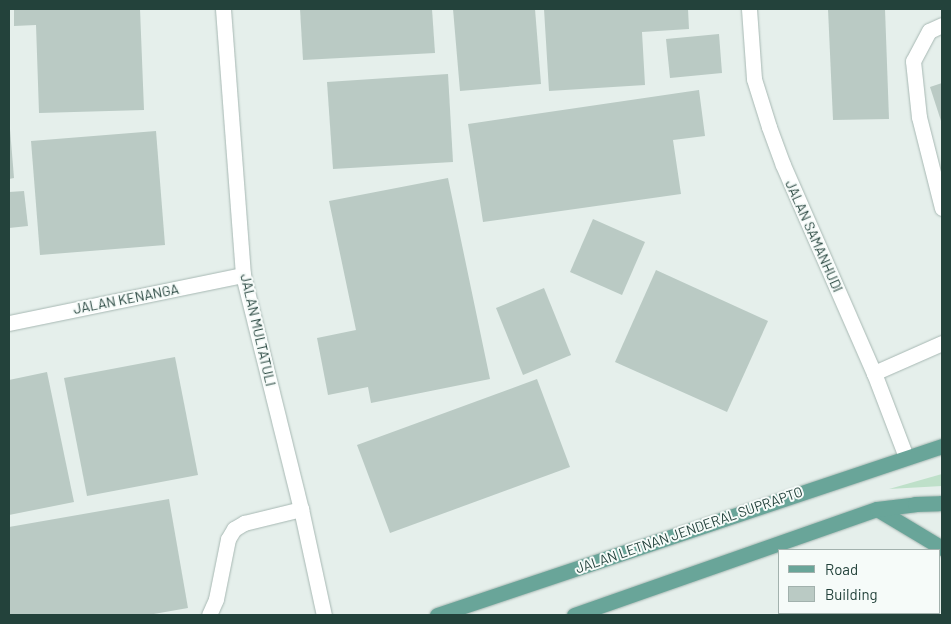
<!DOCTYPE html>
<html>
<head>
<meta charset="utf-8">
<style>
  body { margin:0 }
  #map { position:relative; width:951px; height:624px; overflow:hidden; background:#e5efeb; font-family:Barlow,sans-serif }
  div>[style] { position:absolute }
  .green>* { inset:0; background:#bee0c9 }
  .building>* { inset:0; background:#bacac4 }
  .roads { filter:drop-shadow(0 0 1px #a7b8b3) drop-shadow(0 0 1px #a7b8b3) }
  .minor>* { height:15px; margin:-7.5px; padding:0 7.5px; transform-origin:7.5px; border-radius:7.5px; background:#fff }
  .major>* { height:15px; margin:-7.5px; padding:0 7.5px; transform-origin:7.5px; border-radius:7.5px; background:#69a599 }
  span { translate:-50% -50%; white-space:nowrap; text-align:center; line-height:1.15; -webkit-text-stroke:4px #f6fbf9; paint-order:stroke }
  .street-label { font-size:14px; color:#23423b }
  .frame { position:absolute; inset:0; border:10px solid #23423b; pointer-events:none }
  .legend { position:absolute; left:778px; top:549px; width:162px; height:65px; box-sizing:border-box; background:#f6fbf9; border:1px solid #a2b1ad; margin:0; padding:6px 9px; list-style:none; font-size:15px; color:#23423b }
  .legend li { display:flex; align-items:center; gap:10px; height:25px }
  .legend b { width:25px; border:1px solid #a2b1ad }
</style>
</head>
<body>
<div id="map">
  <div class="green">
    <div style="clip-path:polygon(942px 474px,942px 486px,889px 489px)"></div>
  </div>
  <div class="building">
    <div style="clip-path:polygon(14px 9px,140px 9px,144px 110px,39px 113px,36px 25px,14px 26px)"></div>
    <div style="clip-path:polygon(300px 9px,432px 9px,435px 53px,303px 60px)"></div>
    <div style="clip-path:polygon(453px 9px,535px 9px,541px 84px,460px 91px)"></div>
    <div style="clip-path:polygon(544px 9px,688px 9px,689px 29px,642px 32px,645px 85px,549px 91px)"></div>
    <div style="clip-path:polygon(828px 9px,885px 9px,889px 119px,833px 120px)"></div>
    <div style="clip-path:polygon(719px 34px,722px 73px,670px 78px,666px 39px)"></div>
    <div style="clip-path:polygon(448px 74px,453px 162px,333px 169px,327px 82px)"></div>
    <div style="clip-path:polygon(942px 83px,942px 124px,930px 87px)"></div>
    <div style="clip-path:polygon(699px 90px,705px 136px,673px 140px,681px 194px,483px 222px,468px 124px)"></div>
    <div style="clip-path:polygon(9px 117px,14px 178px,9px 179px)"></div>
    <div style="clip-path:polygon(156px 131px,165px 245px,40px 255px,31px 141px)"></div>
    <div style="clip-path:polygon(448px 178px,490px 379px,371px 403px,368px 387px,328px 395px,317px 338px,356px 330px,329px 201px)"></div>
    <div style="clip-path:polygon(24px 191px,28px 226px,9px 228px,9px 192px)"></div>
    <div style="clip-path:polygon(593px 219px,645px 242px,622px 295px,570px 272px)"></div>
    <div style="clip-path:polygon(656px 270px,768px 321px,727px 412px,615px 362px)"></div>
    <div style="clip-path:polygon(544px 288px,571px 355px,523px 375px,496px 308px)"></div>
    <div style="clip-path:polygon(175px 357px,198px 475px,87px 496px,64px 378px)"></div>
    <div style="clip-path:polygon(47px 372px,74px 502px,9px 515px,9px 380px)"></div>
    <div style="clip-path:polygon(537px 379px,570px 467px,390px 533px,357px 445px)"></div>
    <div style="clip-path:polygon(169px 499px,188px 608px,148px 615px,9px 615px,9px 527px)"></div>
  </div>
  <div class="roads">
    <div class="minor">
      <div style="left:223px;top:9px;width:267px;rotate:85.7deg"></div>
      <div style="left:243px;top:275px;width:241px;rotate:76.1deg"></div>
      <div style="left:301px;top:509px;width:108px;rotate:77.8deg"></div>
      <div style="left:749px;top:9px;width:70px;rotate:85.9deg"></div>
      <div style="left:754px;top:79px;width:50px;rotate:72.6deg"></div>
      <div style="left:769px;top:127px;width:40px;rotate:69.8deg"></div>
      <div style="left:783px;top:165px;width:227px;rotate:66.4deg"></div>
      <div style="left:874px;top:373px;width:90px;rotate:69.1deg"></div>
      <div style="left:942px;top:25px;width:14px;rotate:155deg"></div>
      <div style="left:929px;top:31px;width:34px;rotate:118deg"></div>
      <div style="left:913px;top:61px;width:56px;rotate:83.9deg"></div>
      <div style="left:919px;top:117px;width:94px;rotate:75.8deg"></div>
      <div style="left:9px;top:323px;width:239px;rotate:-11.6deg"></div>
      <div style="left:874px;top:373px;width:74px;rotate:-23.8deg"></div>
      <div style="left:209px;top:615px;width:17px;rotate:-66deg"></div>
      <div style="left:216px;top:599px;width:61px;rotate:-78.7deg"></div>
      <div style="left:228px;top:539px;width:12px;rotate:-59deg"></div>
      <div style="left:234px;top:529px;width:12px;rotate:-31deg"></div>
      <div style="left:244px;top:523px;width:59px;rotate:-13.8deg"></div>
    </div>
    <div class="major">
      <div style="left:877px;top:509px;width:76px;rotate:31deg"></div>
      <div style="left:437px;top:615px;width:533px;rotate:-18.5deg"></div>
      <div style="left:574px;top:615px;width:321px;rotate:-19.3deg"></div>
      <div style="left:877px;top:509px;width:38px;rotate:-7deg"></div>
      <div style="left:915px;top:504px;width:27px;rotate:-2deg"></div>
    </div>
  </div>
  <div class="street-label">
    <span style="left:814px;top:236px;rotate:66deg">JALAN SAMANHUDI</span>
    <span style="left:126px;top:299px;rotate:-11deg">JALAN KENANGA</span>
    <span style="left:258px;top:330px;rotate:77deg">JALAN MULTATULI</span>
    <span style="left:689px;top:530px;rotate:-19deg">JALAN LETNAN JENDERAL SUPRAPTO</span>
  </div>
  <div class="frame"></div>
  <ul class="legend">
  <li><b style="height:6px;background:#69a599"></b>Road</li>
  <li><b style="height:14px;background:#bacac4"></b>Building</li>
  </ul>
</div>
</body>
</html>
